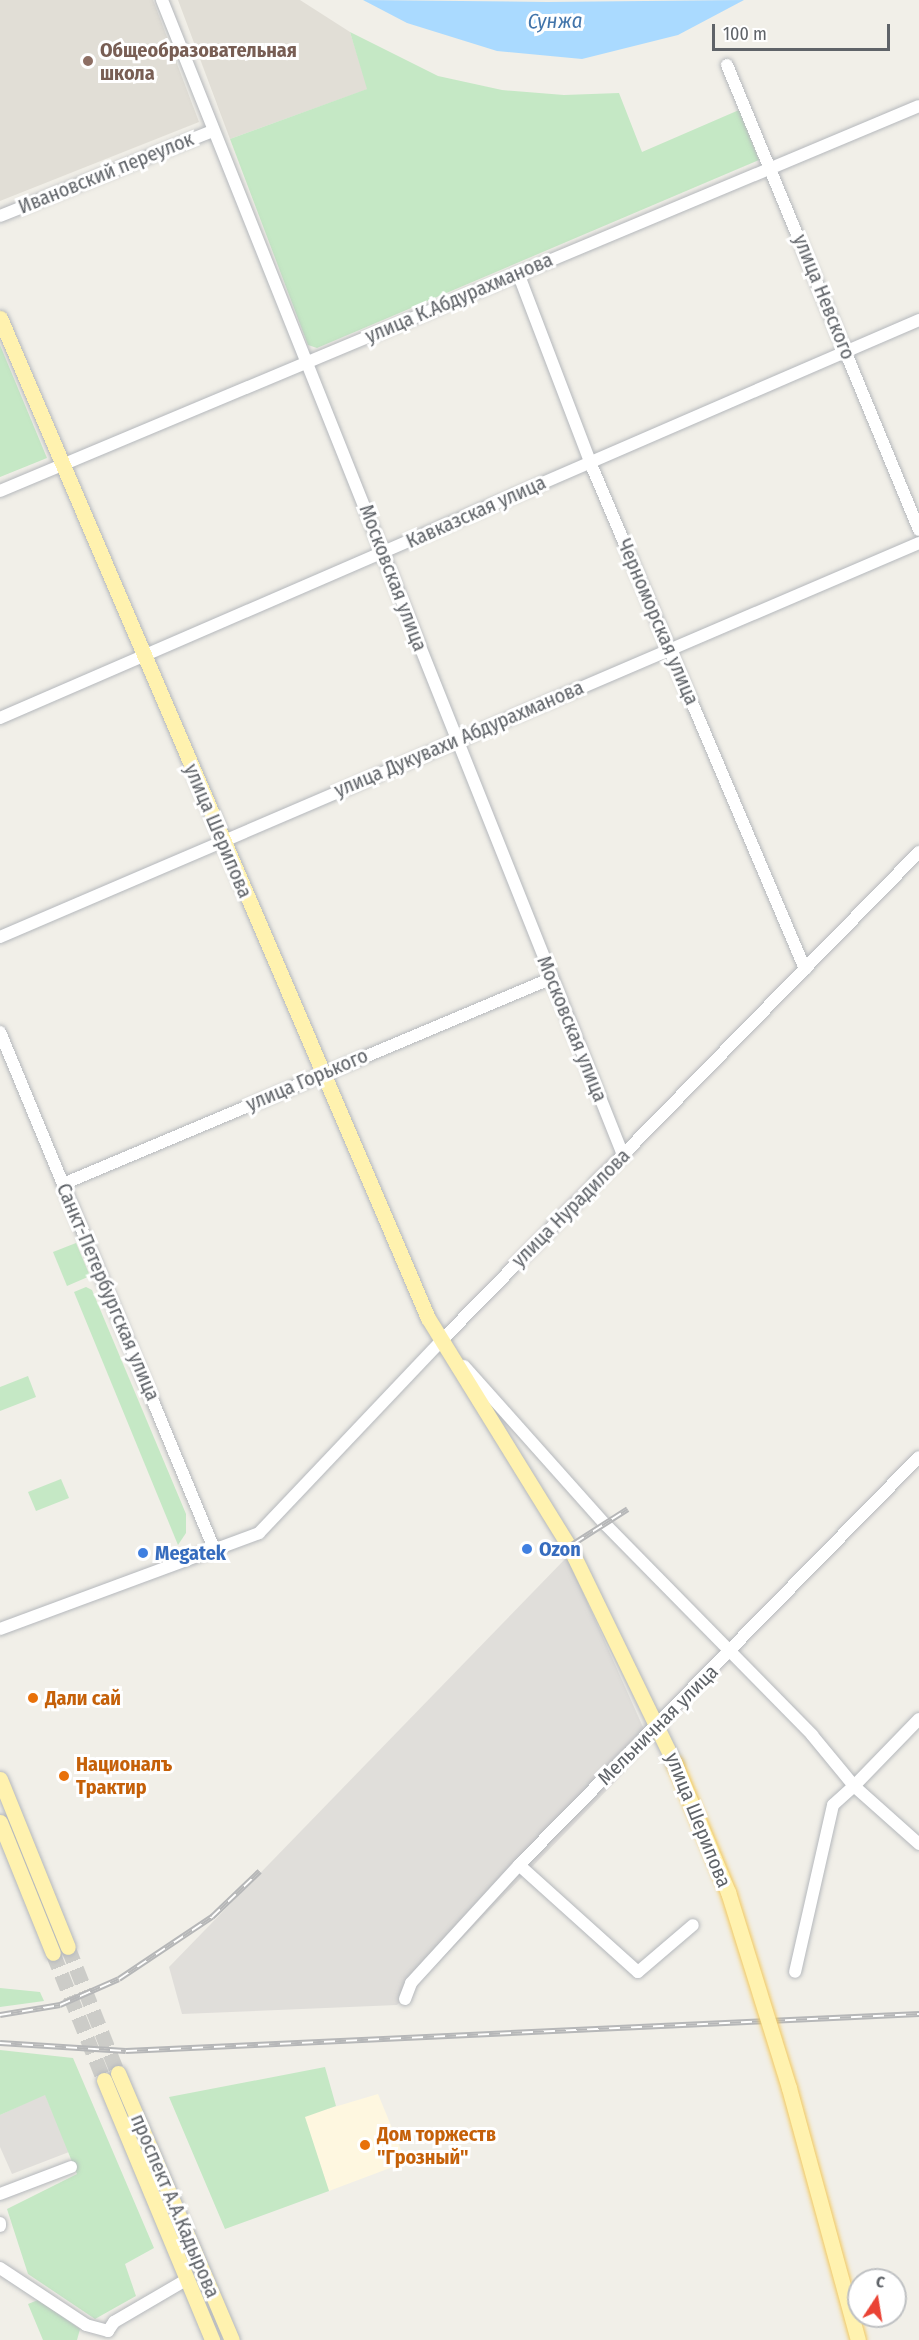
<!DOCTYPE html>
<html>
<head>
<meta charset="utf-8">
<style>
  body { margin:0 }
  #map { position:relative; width:919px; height:2340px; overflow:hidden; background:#f1efe8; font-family:"Fira Sans Condensed",sans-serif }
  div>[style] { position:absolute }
  .commercial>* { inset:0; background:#fef7e0 }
  .industrial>* { inset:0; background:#e0deda }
  .education>* { inset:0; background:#e1ded6 }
  .green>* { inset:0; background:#c5e8c5 }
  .water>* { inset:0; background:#aadaff }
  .major-tunnel>* { height:15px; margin-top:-7.5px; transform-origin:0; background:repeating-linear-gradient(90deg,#ccccc8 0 15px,transparent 0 23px) }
  .roads { filter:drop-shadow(0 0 2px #b5b8bc) drop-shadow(0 0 2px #b5b8bc) }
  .minor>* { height:12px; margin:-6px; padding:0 6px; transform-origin:6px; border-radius:6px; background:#fff }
  .major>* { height:15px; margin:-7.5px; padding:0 7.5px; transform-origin:7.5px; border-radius:7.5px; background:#fff2af }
  .rail>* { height:6px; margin-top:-3px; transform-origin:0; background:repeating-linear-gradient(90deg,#fff 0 11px,#b6b7b8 0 22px); box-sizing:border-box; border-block:2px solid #b6b7b8 }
  .bridges { filter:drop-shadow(0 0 2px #f2c960) drop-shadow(0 0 2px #f2c960) }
  .major-bridge>* { height:15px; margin:-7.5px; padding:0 7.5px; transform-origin:7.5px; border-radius:7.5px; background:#fff2af }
  .dots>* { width:16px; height:16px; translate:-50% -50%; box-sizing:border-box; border:3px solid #fff; border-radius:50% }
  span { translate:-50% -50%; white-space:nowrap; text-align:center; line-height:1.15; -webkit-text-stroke:6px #fff; paint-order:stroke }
  .education-label { font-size:20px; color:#785e54; font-weight:700 }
  .left { translate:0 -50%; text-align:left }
  .street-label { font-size:20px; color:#5f6368 }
  .shop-label { font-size:20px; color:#366cbe; font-weight:700 }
  .food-label { font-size:20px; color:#c56008; font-weight:700 }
  .water-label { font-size:21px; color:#4174aa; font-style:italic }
  .north { position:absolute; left:847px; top:2268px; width:60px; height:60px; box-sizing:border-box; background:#fff; border:2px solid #bfc1c3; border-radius:50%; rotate:12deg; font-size:16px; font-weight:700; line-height:24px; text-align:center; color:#5f6368 }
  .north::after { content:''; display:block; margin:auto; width:21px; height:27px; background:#ea4335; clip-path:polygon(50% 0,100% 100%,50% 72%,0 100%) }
  .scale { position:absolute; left:712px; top:24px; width:178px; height:27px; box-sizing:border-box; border:3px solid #5f6368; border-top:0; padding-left:8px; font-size:18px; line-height:21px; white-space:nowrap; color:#5f6368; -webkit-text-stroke:4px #fff; paint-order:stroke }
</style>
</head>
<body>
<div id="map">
  <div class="commercial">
    <div style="clip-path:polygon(378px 2094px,406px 2162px,329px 2191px,304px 2116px)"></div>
  </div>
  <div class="industrial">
    <div style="clip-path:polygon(567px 1557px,651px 1745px,397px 2005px,182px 2014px,169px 1967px)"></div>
    <div style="clip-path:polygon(45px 2094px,69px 2152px,12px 2174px,0 2147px,0 2115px)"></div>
  </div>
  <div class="education">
    <div style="clip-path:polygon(0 0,153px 0,199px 122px,0 201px)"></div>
    <div style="clip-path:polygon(178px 0,300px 0,350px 32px,368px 89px,230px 139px)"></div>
  </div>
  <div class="green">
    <div style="clip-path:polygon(350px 32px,438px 76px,502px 90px,564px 95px,619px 93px,642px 152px,739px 110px,759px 160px,317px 348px,308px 345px,230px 139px,367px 89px)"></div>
    <div style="clip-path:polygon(0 345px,47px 458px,0 477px)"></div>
    <div style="clip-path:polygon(76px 1243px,90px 1276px,67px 1286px,53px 1252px)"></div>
    <div style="clip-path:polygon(86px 1287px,92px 1290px,186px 1514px,186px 1533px,178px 1545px,74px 1292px)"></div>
    <div style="clip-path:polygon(28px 1376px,36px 1397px,0 1411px,0 1387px)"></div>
    <div style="clip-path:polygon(61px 1479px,69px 1498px,36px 1511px,28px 1492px)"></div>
    <div style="clip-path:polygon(0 1988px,40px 1992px,44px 2001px,0 2007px)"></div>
    <div style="clip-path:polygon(0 2050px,73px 2058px,154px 2248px,125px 2264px,136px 2296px,95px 2319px,28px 2274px,7px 2209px,77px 2174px,45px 2095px,0 2115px)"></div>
    <div style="clip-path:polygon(325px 2067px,336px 2106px,305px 2117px,329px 2191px,225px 2229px,169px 2097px)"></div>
    <div style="clip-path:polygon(38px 2300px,80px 2329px,77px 2340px,43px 2340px,28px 2304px)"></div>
  </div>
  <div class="water">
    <div style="clip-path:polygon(363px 0,547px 2px,744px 0,678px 35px,582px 59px,497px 51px,407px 23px)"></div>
  </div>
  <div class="major-tunnel">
    <div style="left:68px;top:1947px;width:136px;rotate:68.4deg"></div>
    <div style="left:53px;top:1953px;width:137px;rotate:68.1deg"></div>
  </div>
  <div class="roads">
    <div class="minor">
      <div style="left:162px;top:0;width:1244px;rotate:68.24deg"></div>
      <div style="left:727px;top:65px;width:503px;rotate:67.56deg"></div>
      <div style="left:0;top:216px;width:228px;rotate:-21.8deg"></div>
      <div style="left:518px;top:273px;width:202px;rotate:69.1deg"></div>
      <div style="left:590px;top:462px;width:551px;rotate:67.02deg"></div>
      <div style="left:0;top:491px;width:996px;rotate:-22.73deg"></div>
      <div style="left:0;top:718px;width:1001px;rotate:-23.42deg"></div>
      <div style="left:0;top:937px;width:1000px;rotate:-23.21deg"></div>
      <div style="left:0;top:1032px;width:562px;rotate:67.5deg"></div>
      <div style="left:63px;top:1184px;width:531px;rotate:-22.84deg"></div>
      <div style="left:464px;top:1366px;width:212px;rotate:48.3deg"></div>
      <div style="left:605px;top:1524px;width:296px;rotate:45.5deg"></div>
      <div style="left:812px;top:1735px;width:66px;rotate:50.5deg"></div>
      <div style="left:854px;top:1786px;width:28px;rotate:138deg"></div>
      <div style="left:833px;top:1805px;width:171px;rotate:102.8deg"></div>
      <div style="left:0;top:1629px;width:276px;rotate:-20.3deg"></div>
      <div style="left:259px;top:1533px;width:265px;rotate:-46.5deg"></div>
      <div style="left:441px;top:1341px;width:684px;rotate:-45.65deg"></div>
      <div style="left:919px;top:1719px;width:93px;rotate:134.1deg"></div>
      <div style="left:854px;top:1786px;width:87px;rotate:41.7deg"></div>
      <div style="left:519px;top:1865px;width:160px;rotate:42deg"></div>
      <div style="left:638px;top:1972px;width:72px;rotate:-40.5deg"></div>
      <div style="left:405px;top:1999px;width:17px;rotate:-69deg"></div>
      <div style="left:411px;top:1983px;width:160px;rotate:-47.5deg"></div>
      <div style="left:519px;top:1865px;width:571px;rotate:-45.57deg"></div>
      <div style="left:0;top:2194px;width:76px;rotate:-20.8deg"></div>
      <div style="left:0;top:2223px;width:3px;rotate:90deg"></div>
      <div style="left:0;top:2268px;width:103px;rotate:33.5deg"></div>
      <div style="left:86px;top:2325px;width:23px;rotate:15deg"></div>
      <div style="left:108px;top:2331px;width:11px;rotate:-56deg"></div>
      <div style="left:114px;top:2322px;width:83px;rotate:-30.3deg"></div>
    </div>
    <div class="major">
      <div style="left:0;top:318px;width:1088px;rotate:66.83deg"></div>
      <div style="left:428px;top:1318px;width:268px;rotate:58.3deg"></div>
      <div style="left:569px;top:1546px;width:242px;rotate:64.1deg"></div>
      <div style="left:0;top:1779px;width:181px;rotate:68deg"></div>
      <div style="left:0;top:1822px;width:141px;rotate:68deg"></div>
      <div style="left:118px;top:2073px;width:290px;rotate:66.9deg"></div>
      <div style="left:104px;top:2080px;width:282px;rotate:67.4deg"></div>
    </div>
  </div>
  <div class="rail">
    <div style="left:556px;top:1555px;width:85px;rotate:-32.6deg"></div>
    <div style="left:0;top:2015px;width:61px;rotate:-9.5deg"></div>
    <div style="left:60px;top:2005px;width:64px;rotate:-23.8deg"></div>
    <div style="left:119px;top:1979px;width:112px;rotate:-33.7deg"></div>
    <div style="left:212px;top:1917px;width:66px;rotate:-43.8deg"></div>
    <div style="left:0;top:2043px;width:126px;rotate:3.6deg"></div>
    <div style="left:126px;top:2051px;width:794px;rotate:-2.67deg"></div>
  </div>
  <div class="bridges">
    <div class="major-bridge">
      <div style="left:675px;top:1764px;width:139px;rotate:67.5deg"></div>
      <div style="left:728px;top:1892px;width:205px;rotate:72.7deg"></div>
      <div style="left:789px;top:2088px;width:261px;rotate:74.7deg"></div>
    </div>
  </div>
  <div class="dots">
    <div style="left:88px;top:61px;background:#8d6e63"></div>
    <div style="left:527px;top:1549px;background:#3f7fe0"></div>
    <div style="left:143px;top:1553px;background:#3f7fe0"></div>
    <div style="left:33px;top:1698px;background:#e8710a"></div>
    <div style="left:64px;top:1776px;background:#e8710a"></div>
    <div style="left:365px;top:2145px;background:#e8710a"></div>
  </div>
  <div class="education-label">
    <span class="left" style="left:100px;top:62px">Общеобразовательная<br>школа</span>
  </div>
  <div class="street-label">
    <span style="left:106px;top:173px;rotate:-22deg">Ивановский переулок</span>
    <span style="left:824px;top:297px;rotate:68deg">улица Невского</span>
    <span style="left:459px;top:298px;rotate:-23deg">улица К.Абдурахманова</span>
    <span style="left:476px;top:512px;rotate:-24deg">Кавказская улица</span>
    <span style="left:393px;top:578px;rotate:69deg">Московская улица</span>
    <span style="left:658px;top:622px;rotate:67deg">Черноморская улица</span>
    <span style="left:459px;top:739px;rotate:-23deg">улица Дукувахи Абдурахманова</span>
    <span style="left:218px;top:831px;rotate:67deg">улица Шерипова</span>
    <span style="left:572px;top:1029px;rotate:68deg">Московская улица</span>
    <span style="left:307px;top:1080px;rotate:-23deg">улица Горького</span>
    <span style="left:571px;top:1208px;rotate:-45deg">улица Нурадилова</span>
    <span style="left:108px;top:1292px;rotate:67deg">Санкт-Петербургская улица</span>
    <span style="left:658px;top:1725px;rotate:-45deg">Мельничная улица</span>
    <span style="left:698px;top:1820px;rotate:68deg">улица Шерипова</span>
    <span style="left:175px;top:2206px;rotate:67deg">проспект А.А.Кадырова</span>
  </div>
  <div class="shop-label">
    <span class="left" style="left:539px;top:1549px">Ozon</span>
    <span class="left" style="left:155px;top:1553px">Megatek</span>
  </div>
  <div class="food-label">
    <span class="left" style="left:45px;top:1698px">Дали сай</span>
    <span class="left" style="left:76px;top:1776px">Националъ<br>Трактир</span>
    <span class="left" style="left:377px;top:2146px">Дом торжеств<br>"Грозный"</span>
  </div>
  <div class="water-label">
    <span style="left:555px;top:21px;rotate:-1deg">Сунжа</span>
  </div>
  <div class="north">С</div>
  <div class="scale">100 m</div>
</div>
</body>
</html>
